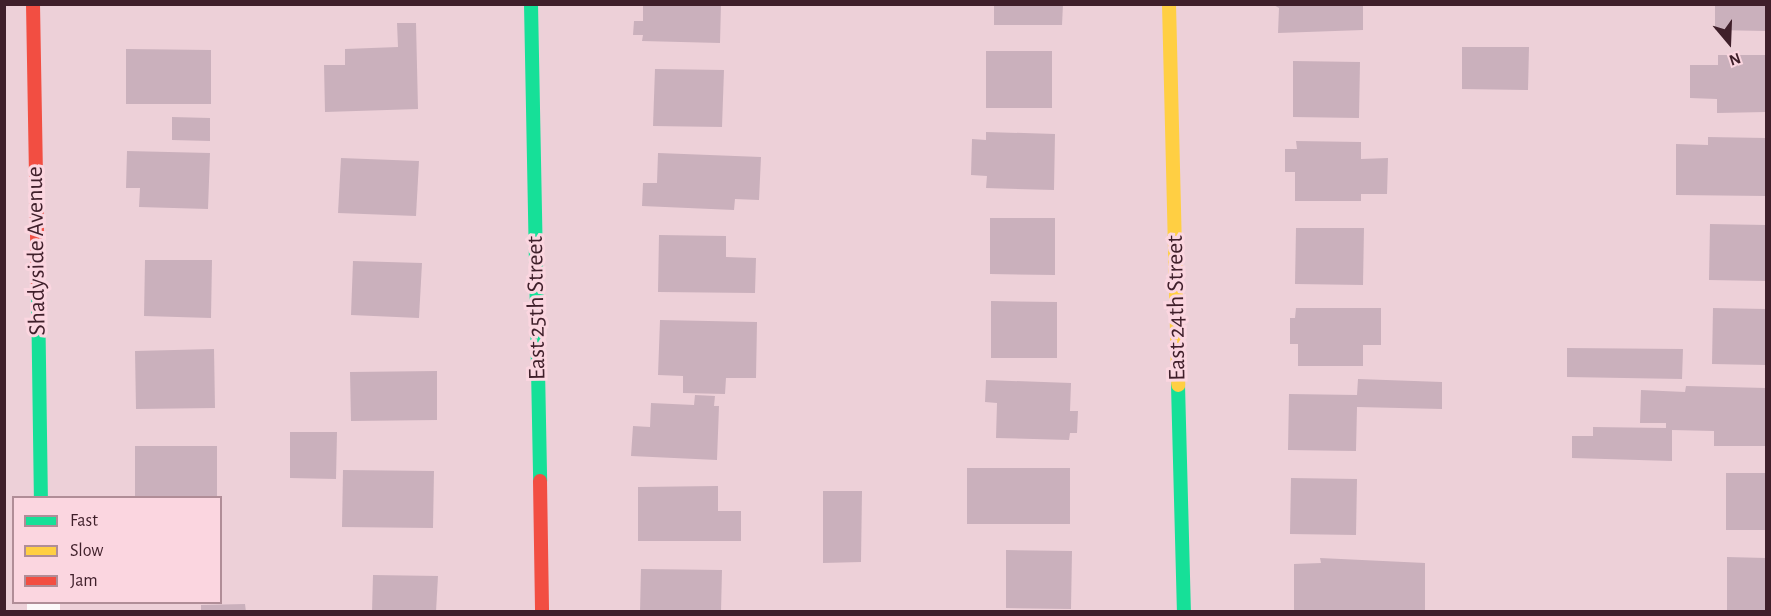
<!DOCTYPE html>
<html>
<head>
<meta charset="utf-8">
<style>
  body { margin:0 }
  #map { position:relative; width:1771px; height:616px; overflow:hidden; background:#edd0d8; font-family:"Alegreya Sans",sans-serif }
  div>[style] { position:absolute }
  .building>* { inset:0; background:#cab0bc }
  .street>* { height:33px; margin:-16.5px; padding:0 16.5px; transform-origin:16.5px; border-radius:16.5px; background:#fcf8f9 }
  .fast>* { height:14px; margin:-7px; padding:0 7px; transform-origin:7px; border-radius:7px; background:#16e098 }
  .slow>* { height:14px; margin:-7px; padding:0 7px; transform-origin:7px; border-radius:7px; background:#ffcf43 }
  .jam>* { height:14px; margin:-7px; padding:0 7px; transform-origin:7px; border-radius:7px; background:#f24e42 }
  span { translate:-50% -50%; white-space:nowrap; text-align:center; line-height:1.15; -webkit-text-stroke:6px #fbd6e0; paint-order:stroke }
  .street-label { font-size:24px; color:#3f1f2a }
  .frame { position:absolute; inset:0; border:6px solid #3f1f2a; pointer-events:none }
  .legend { position:absolute; left:12px; top:496px; width:210px; height:108px; box-sizing:border-box; background:#fbd6e0; border:2px solid #b08d97; margin:0; padding:8px 10px; list-style:none; font-size:18px; color:#3f1f2a }
  .legend li { display:flex; align-items:center; gap:12px; height:30px }
  .legend b { width:30px; border:2px solid #b08d97 }
  .north { position:absolute; left:1699px; top:12px; width:60px; height:60px; -webkit-text-stroke:4px #fbd6e0; paint-order:stroke; rotate:161deg; font-size:16px; font-weight:700; line-height:24px; text-align:center; color:#3f1f2a }
  .north::after { content:''; display:block; margin:auto; width:21px; height:27px; background:#3f1f2a; clip-path:polygon(50% 0,100% 100%,50% 72%,0 100%) }
</style>
</head>
<body>
<div id="map">
  <div class="building">
    <div style="clip-path:polygon(643px 4px,721px 4px,720px 43px,642px 41px,643px 35px,633px 35px,634px 21px,643px 21px)"></div>
    <div style="clip-path:polygon(994px 4px,1063px 4px,1062px 25px,994px 25px)"></div>
    <div style="clip-path:polygon(1272px 4px,1363px 4px,1363px 30px,1278px 33px,1279px 8px)"></div>
    <div style="clip-path:polygon(1715px 4px,1766px 4px,1766px 31px,1715px 30px)"></div>
    <div style="clip-path:polygon(397px 23px,416px 23px,418px 109px,325px 112px,324px 65px,345px 65px,345px 49px,398px 47px)"></div>
    <div style="clip-path:polygon(1462px 47px,1529px 47px,1528px 90px,1462px 89px)"></div>
    <div style="clip-path:polygon(126px 49px,211px 50px,211px 104px,126px 104px)"></div>
    <div style="clip-path:polygon(986px 51px,1052px 51px,1052px 108px,986px 108px)"></div>
    <div style="clip-path:polygon(1718px 55px,1766px 55px,1766px 112px,1717px 113px,1717px 99px,1690px 98px,1690px 65px,1718px 65px)"></div>
    <div style="clip-path:polygon(1293px 61px,1360px 62px,1359px 118px,1293px 117px)"></div>
    <div style="clip-path:polygon(655px 69px,724px 70px,722px 127px,653px 126px)"></div>
    <div style="clip-path:polygon(172px 117px,210px 118px,210px 141px,172px 140px)"></div>
    <div style="clip-path:polygon(986px 132px,1055px 134px,1054px 190px,986px 188px,987px 176px,971px 175px,972px 139px,986px 140px)"></div>
    <div style="clip-path:polygon(1708px 137px,1766px 138px,1766px 196px,1676px 195px,1676px 144px,1708px 145px)"></div>
    <div style="clip-path:polygon(1296px 141px,1361px 142px,1361px 159px,1388px 158px,1387px 194px,1361px 194px,1361px 201px,1295px 201px,1295px 172px,1285px 172px,1285px 149px,1297px 149px)"></div>
    <div style="clip-path:polygon(127px 151px,210px 153px,208px 209px,139px 207px,140px 188px,126px 188px)"></div>
    <div style="clip-path:polygon(658px 153px,761px 157px,759px 200px,735px 199px,734px 210px,642px 206px,643px 183px,657px 183px)"></div>
    <div style="clip-path:polygon(341px 158px,419px 161px,416px 216px,338px 213px)"></div>
    <div style="clip-path:polygon(990px 218px,1055px 218px,1055px 275px,990px 274px)"></div>
    <div style="clip-path:polygon(1710px 224px,1766px 225px,1766px 281px,1709px 280px)"></div>
    <div style="clip-path:polygon(1296px 228px,1364px 228px,1363px 285px,1295px 284px)"></div>
    <div style="clip-path:polygon(659px 235px,726px 236px,726px 257px,756px 258px,755px 293px,658px 292px)"></div>
    <div style="clip-path:polygon(145px 260px,212px 260px,211px 318px,144px 316px)"></div>
    <div style="clip-path:polygon(353px 261px,422px 263px,419px 318px,351px 315px)"></div>
    <div style="clip-path:polygon(991px 301px,1057px 302px,1057px 358px,991px 358px)"></div>
    <div style="clip-path:polygon(1296px 308px,1381px 308px,1381px 345px,1363px 345px,1363px 366px,1298px 366px,1298px 344px,1290px 344px,1290px 318px,1295px 318px)"></div>
    <div style="clip-path:polygon(1713px 308px,1766px 309px,1766px 365px,1712px 364px)"></div>
    <div style="clip-path:polygon(660px 320px,757px 322px,756px 378px,726px 378px,725px 394px,683px 393px,683px 376px,658px 375px)"></div>
    <div style="clip-path:polygon(1567px 348px,1683px 349px,1682px 379px,1567px 377px)"></div>
    <div style="clip-path:polygon(214px 349px,215px 408px,136px 409px,135px 351px)"></div>
    <div style="clip-path:polygon(437px 371px,437px 420px,351px 421px,350px 372px)"></div>
    <div style="clip-path:polygon(1358px 379px,1442px 382px,1442px 409px,1357px 407px,1356px 451px,1288px 450px,1289px 394px,1357px 395px)"></div>
    <div style="clip-path:polygon(986px 380px,1071px 383px,1070px 411px,1078px 411px,1077px 433px,1070px 433px,1069px 440px,996px 438px,997px 403px,985px 402px)"></div>
    <div style="clip-path:polygon(1686px 386px,1766px 388px,1766px 446px,1714px 446px,1714px 431px,1672px 430px,1672px 461px,1572px 458px,1572px 436px,1593px 436px,1593px 427px,1666px 428px,1666px 423px,1640px 423px,1641px 390px,1685px 392px)"></div>
    <div style="clip-path:polygon(695px 395px,715px 396px,714px 406px,719px 406px,717px 460px,631px 456px,633px 426px,650px 427px,651px 403px,694px 405px)"></div>
    <div style="clip-path:polygon(290px 432px,337px 432px,336px 479px,290px 478px)"></div>
    <div style="clip-path:polygon(135px 446px,217px 446px,217px 498px,135px 498px)"></div>
    <div style="clip-path:polygon(967px 468px,1070px 468px,1070px 524px,967px 524px)"></div>
    <div style="clip-path:polygon(343px 470px,434px 471px,433px 528px,342px 527px)"></div>
    <div style="clip-path:polygon(1726px 473px,1766px 473px,1766px 530px,1726px 530px)"></div>
    <div style="clip-path:polygon(1291px 478px,1357px 479px,1356px 535px,1290px 534px)"></div>
    <div style="clip-path:polygon(718px 486px,718px 511px,741px 511px,741px 541px,638px 541px,638px 487px)"></div>
    <div style="clip-path:polygon(823px 491px,862px 491px,861px 562px,823px 563px)"></div>
    <div style="clip-path:polygon(1006px 550px,1072px 551px,1071px 609px,1006px 608px)"></div>
    <div style="clip-path:polygon(1727px 557px,1766px 558px,1766px 612px,1727px 612px)"></div>
    <div style="clip-path:polygon(1320px 558px,1425px 563px,1425px 612px,1294px 612px,1294px 564px,1321px 563px)"></div>
    <div style="clip-path:polygon(641px 569px,722px 570px,721px 612px,640px 612px)"></div>
    <div style="clip-path:polygon(373px 575px,438px 576px,436px 612px,372px 612px)"></div>
    <div style="clip-path:polygon(245px 604px,246px 612px,201px 612px,201px 605px)"></div>
  </div>
  <div class="street">
    <div style="left:43px;top:602px;width:10px;rotate:90deg"></div>
  </div>
  <div class="fast">
    <div style="left:531px;top:4px;width:477px;rotate:88.9deg"></div>
    <div style="left:38px;top:291px;width:207px;rotate:89.2deg"></div>
    <div style="left:1178px;top:385px;width:227px;rotate:88.5deg"></div>
  </div>
  <div class="slow">
    <div style="left:1169px;top:4px;width:381px;rotate:88.6deg"></div>
  </div>
  <div class="jam">
    <div style="left:33px;top:4px;width:287px;rotate:89deg"></div>
    <div style="left:540px;top:481px;width:131px;rotate:89.1deg"></div>
  </div>
  <div class="street-label">
    <span style="left:37px;top:251px;rotate:-91deg">Shadyside Avenue</span>
    <span style="left:537px;top:308px;rotate:-91deg">East 25th Street</span>
    <span style="left:1177px;top:308px;rotate:-91deg">East 24th Street</span>
  </div>
  <div class="frame"></div>
  <ul class="legend">
  <li><b style="height:8px;background:#16e098"></b>Fast</li>
  <li><b style="height:8px;background:#ffcf43"></b>Slow</li>
  <li><b style="height:8px;background:#f24e42"></b>Jam</li>
  </ul>
  <div class="north">N</div>
</div>
</body>
</html>
